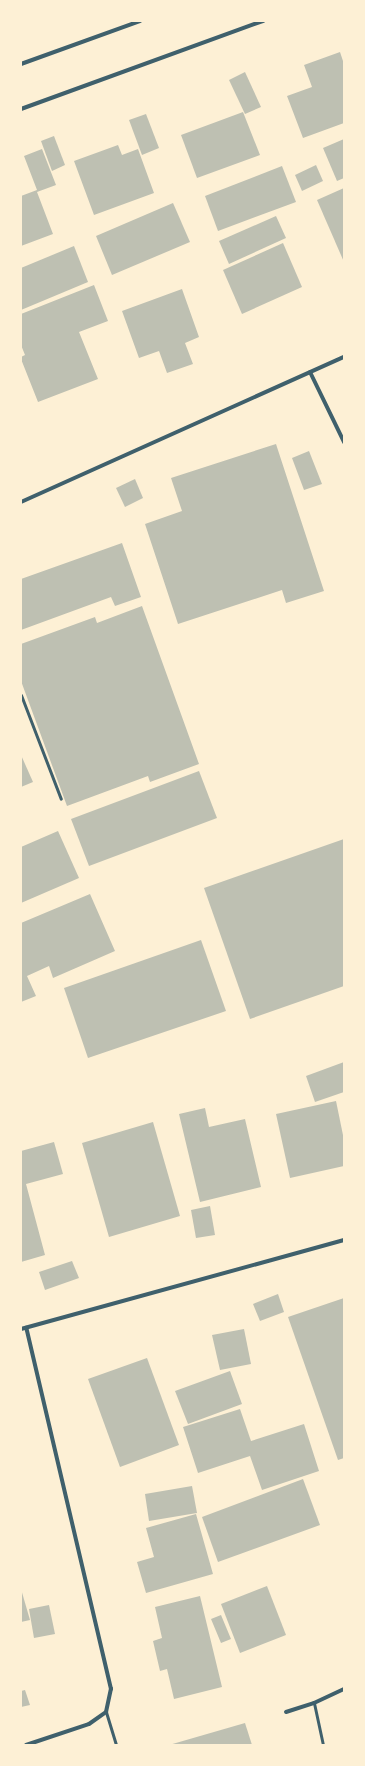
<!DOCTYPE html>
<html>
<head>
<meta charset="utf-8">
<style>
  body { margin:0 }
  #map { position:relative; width:365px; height:1766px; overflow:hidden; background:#fdf0d5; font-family:Ubuntu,sans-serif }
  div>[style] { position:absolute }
  .building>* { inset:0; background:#bec0b2 }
  .service>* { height:3px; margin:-1.5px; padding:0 1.5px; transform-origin:1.5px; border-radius:1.5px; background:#3f606c }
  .minor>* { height:4px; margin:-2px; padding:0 2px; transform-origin:2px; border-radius:2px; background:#3f606c }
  span { translate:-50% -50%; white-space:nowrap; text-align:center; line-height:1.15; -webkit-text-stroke:4px #fdf0d5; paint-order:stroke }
  .frame { position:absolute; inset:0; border:22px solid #fdf0d5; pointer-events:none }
</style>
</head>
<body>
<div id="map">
  <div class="building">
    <div style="clip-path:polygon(340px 52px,344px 64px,344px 123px,303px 138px,287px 96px,312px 87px,304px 65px)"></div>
    <div style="clip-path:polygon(245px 72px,261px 107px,245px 114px,229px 80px)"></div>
    <div style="clip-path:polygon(243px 112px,260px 155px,197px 178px,181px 135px)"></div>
    <div style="clip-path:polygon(146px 114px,159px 148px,142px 155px,129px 120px)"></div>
    <div style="clip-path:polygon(54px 136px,65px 165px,52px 171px,41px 141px)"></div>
    <div style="clip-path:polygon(344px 139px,344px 178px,337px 181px,323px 148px)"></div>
    <div style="clip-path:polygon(118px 145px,122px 155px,138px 149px,154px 193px,94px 215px,74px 161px)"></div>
    <div style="clip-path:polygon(42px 149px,56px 185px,37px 192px,53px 234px,21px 246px,21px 196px,37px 190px,24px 156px)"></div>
    <div style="clip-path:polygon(316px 165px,323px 181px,302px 191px,295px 175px)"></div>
    <div style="clip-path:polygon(282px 166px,296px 202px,218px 231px,205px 196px)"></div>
    <div style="clip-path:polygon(344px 188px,344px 262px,317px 200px)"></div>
    <div style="clip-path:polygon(173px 203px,190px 242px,112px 275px,96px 236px)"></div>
    <div style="clip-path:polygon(276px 216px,286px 238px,229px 264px,219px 241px)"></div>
    <div style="clip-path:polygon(283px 243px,302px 287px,242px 314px,223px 270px)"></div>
    <div style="clip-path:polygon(74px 246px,88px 282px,21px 310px,21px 268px)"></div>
    <div style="clip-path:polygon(94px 285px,108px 321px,79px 332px,98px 379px,38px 402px,21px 359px,21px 357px,25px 355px,21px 345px,21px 314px)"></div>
    <div style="clip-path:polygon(182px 289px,199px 337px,185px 343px,193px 364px,167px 373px,159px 351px,139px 358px,122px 311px)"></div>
    <div style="clip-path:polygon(276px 444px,324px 591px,286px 603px,282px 590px,178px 624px,145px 524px,182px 511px,171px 478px)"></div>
    <div style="clip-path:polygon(309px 451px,322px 484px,304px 490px,292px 458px)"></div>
    <div style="clip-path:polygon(135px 479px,143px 498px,125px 507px,116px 488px)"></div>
    <div style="clip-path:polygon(122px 543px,141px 597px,115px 606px,111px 597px,21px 630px,21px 579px)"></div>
    <div style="clip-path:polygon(142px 606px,199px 764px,150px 782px,148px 776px,67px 806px,21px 681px,21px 644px,95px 617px,97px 623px)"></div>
    <div style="clip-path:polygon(21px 755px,33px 782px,21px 787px)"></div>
    <div style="clip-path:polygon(199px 771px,217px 818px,89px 866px,71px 819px)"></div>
    <div style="clip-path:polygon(58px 831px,79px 878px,21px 903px,21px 847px)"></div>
    <div style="clip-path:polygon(344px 839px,344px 986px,250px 1019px,204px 888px)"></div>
    <div style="clip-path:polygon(90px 894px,115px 951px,53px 978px,49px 966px,27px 976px,36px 996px,21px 1002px,21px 923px)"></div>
    <div style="clip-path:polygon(201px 940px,226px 1011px,88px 1058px,64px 988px)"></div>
    <div style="clip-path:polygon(344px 1062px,344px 1092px,315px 1102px,306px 1076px)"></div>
    <div style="clip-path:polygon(336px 1101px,344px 1140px,344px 1166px,290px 1178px,276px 1114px)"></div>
    <div style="clip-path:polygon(205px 1108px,209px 1127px,245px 1119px,261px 1187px,200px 1202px,179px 1114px)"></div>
    <div style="clip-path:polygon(153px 1122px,180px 1216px,109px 1237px,82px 1143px)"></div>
    <div style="clip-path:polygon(54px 1142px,63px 1174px,26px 1184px,45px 1255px,21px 1262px,21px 1151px)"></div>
    <div style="clip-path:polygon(210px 1206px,215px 1235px,196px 1238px,191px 1210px)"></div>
    <div style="clip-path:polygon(72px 1261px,79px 1278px,45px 1290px,39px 1272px)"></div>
    <div style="clip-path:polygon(278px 1294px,284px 1312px,260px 1321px,253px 1304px)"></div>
    <div style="clip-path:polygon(344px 1298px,344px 1458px,338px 1460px,288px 1317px)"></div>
    <div style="clip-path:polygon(244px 1329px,251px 1364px,220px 1370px,212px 1335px)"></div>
    <div style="clip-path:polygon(147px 1358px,179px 1445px,120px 1467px,88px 1379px)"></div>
    <div style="clip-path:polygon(230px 1371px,242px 1404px,188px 1424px,175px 1391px)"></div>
    <div style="clip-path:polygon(240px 1409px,251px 1441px,304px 1424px,319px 1471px,262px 1490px,250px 1456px,198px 1473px,183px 1427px)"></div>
    <div style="clip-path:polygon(303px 1479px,320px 1525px,218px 1562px,202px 1517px)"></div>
    <div style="clip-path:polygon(192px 1486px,197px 1513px,149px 1521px,145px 1494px)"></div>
    <div style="clip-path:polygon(196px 1514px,213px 1574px,146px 1593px,137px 1562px,154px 1557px,146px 1528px)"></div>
    <div style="clip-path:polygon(267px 1586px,286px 1635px,240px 1653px,221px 1604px)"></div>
    <div style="clip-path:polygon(21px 1589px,30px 1620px,21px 1622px)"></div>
    <div style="clip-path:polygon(200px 1596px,222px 1687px,174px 1699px,167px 1669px,160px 1671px,153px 1641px,162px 1638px,155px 1607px)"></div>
    <div style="clip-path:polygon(49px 1605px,55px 1634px,34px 1638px,29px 1609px)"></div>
    <div style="clip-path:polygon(221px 1615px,231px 1639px,221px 1643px,211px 1619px)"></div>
    <div style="clip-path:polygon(25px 1690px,30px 1705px,21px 1707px,21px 1691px)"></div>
    <div style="clip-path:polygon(245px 1723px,252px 1745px,169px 1745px)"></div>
  </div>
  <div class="service">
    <div style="left:21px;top:695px;width:111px;rotate:69deg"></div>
    <div style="left:314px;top:1703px;width:43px;rotate:77.9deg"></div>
    <div style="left:106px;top:1712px;width:34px;rotate:73deg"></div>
  </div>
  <div class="minor">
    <div style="left:21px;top:64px;width:127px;rotate:-19.9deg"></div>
    <div style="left:21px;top:109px;width:258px;rotate:-20deg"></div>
    <div style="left:310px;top:372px;width:78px;rotate:64.1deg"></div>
    <div style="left:21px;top:502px;width:354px;rotate:-24.2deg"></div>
    <div style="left:21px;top:1329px;width:335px;rotate:-15.4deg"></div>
    <div style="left:286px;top:1712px;width:29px;rotate:-18deg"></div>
    <div style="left:314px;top:1703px;width:33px;rotate:-25deg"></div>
    <div style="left:26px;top:1745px;width:66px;rotate:-18.4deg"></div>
    <div style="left:89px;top:1724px;width:21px;rotate:-35deg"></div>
    <div style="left:106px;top:1712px;width:24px;rotate:-78deg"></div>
    <div style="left:111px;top:1689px;width:371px;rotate:-103.2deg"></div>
  </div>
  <div class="frame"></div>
</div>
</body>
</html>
